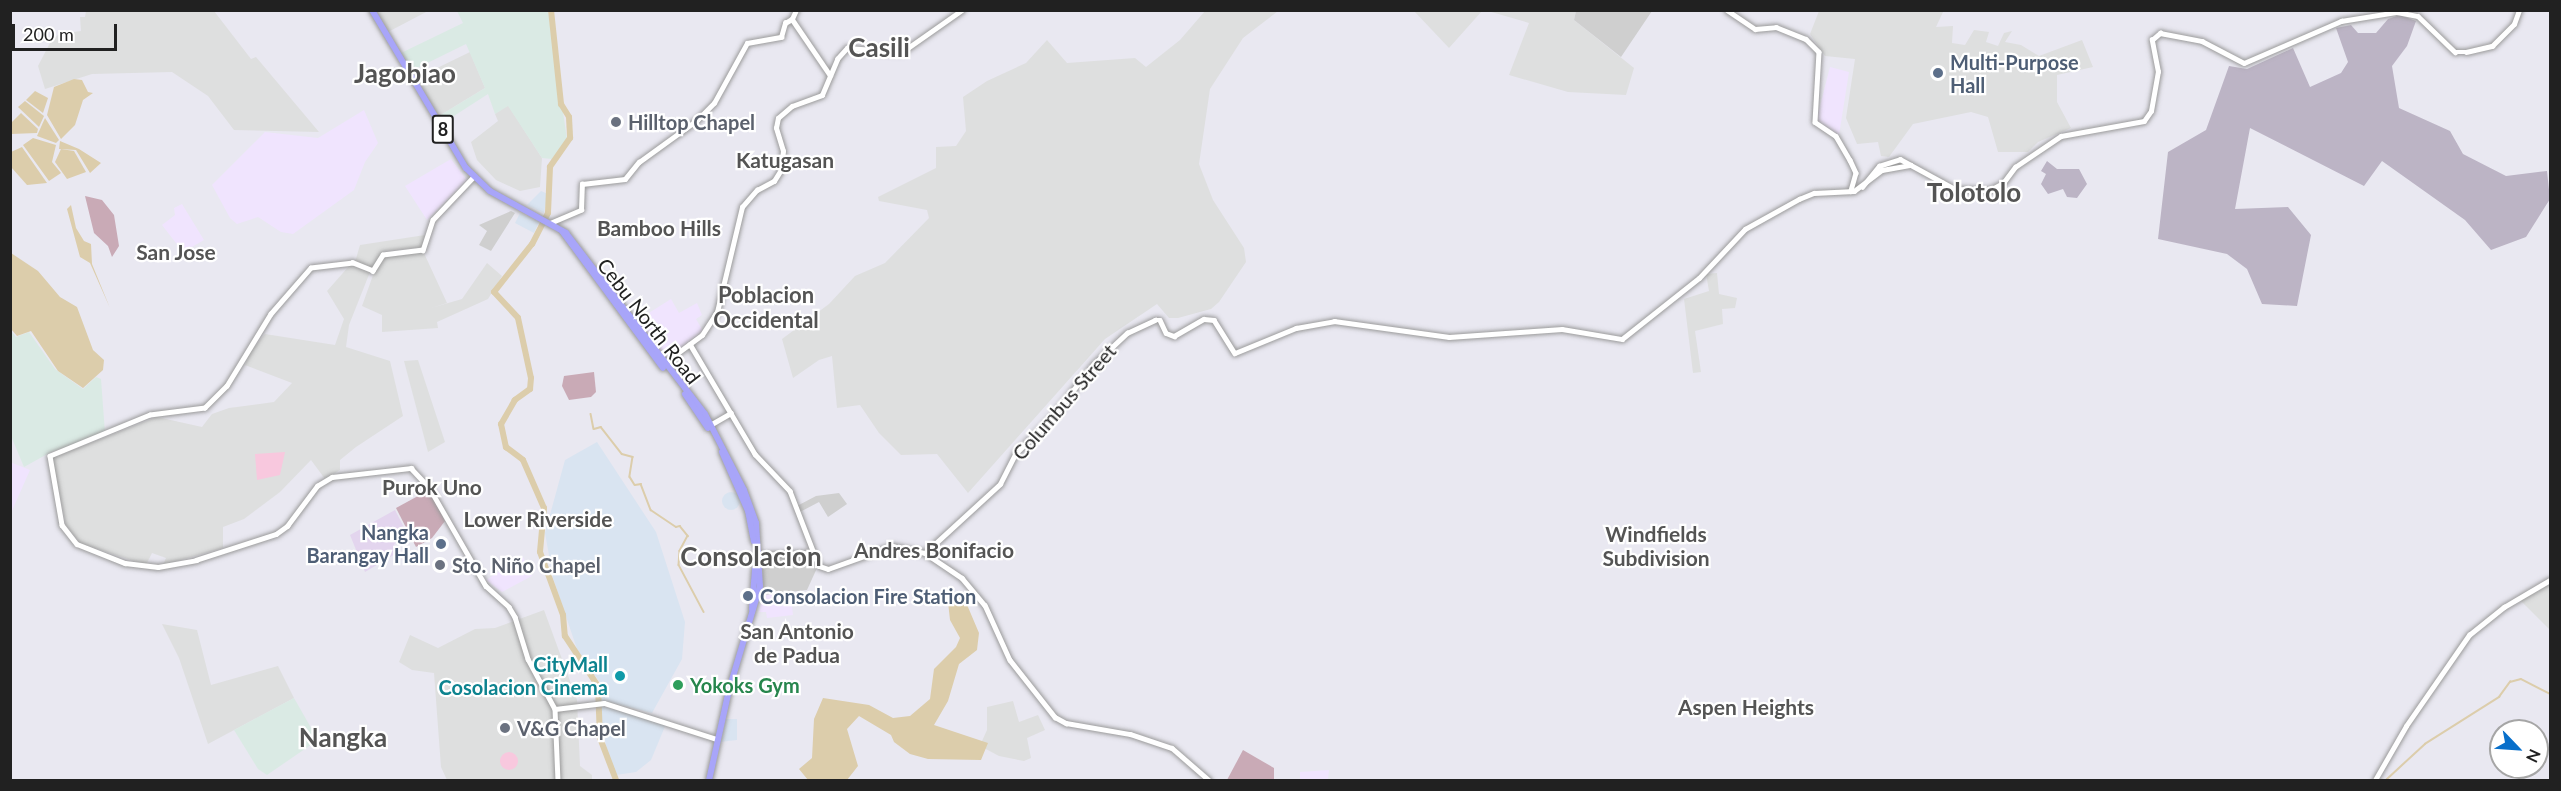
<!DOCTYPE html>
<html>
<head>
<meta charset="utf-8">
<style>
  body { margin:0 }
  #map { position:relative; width:2561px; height:791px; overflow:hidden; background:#e9e8f1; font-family:Lato,sans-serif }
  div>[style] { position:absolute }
  .residential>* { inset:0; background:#dedfdf }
  .commercial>* { inset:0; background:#d9e4f1 }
  .round { border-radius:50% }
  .industrial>* { inset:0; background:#daeae4 }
  .education>* { inset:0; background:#f0e4fe }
  .religious>* { inset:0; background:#cfcfcf }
  .construction>* { inset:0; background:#bcb4c5 }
  .farmland>* { inset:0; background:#e3d5ee }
  .cemetery>* { inset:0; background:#c9aab6 }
  .park>* { inset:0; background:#f8c8de }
  .water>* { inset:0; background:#dccdab }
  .stream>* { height:1.5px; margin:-0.75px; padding:0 0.75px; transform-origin:0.75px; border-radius:0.75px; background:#dccdab }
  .river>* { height:6px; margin:-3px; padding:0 3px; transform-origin:3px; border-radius:3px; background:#dccdab }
  .roads { filter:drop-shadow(0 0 2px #9b9b9b) drop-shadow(0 0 2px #9b9b9b) }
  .tertiary>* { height:4.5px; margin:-2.25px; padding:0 2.25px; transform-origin:2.25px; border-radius:2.25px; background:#fff }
  .primary>* { height:6px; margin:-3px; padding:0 3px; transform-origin:3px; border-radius:3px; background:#a8a5f9 }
  .dots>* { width:16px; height:16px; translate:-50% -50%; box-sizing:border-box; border:3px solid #fff; border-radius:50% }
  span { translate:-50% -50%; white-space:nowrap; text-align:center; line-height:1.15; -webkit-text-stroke:4.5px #fff; paint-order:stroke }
  .shield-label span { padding:2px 4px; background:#fff; border:2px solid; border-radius:4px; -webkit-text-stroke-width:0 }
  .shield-label { font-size:18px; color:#212121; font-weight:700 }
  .service-label { font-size:20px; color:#4e5e75; font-weight:700 }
  .left { translate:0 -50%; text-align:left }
  .right { translate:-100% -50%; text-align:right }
  .worship-label { font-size:20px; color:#5b616d; font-weight:700 }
  .street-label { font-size:20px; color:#212121 }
  .culture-label { font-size:20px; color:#0d838f; font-weight:700 }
  .leisure-label { font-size:20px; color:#27864d; font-weight:700 }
  .neighbourhood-label { font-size:21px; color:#545454; font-weight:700 }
  .quarter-label { font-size:22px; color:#545454; font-weight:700 }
  .district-label { font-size:26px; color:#545454; font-weight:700 }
  .frame { position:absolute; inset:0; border:12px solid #212121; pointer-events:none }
  .north { position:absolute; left:2489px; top:719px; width:60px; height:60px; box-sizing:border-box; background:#fff; border:2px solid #a6a6a6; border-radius:50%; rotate:115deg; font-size:16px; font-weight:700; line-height:24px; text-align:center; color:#212121 }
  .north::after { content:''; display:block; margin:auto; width:21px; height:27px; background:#086fca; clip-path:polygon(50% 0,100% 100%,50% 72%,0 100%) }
  .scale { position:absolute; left:12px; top:24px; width:105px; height:27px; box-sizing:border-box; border:3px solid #212121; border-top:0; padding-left:8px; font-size:18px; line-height:21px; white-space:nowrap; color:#212121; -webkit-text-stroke:4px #fff; paint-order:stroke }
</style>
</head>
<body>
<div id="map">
  <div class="residential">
    <div style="clip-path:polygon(86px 11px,214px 11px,251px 59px,256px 57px,319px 132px,234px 130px,208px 96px,172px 72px,92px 74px,45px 89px,38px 66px,51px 41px,59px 34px,81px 31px,80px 17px,85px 17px)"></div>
    <div style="clip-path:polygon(376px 11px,428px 11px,388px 32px)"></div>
    <div style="clip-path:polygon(1205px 11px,1278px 11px,1243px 38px,1210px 89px,1199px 164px,1213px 200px,1244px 248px,1246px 262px,1219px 302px,1211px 309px,1178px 318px,1169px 318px,1157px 304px,1105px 339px,968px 493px,937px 454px,901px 455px,879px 433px,860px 405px,837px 408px,832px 356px,819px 360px,793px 378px,782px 339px,829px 304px,855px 276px,885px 263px,929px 218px,927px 210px,879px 201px,878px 197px,936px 168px,936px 147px,956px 146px,966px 131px,963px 97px,987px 81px,1026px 63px,1047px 40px,1067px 63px,1135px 58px,1146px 67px,1180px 40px)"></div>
    <div style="clip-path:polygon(1414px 11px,1482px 11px,1449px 48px)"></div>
    <div style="clip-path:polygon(1488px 11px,1576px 11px,1574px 20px,1634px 68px,1626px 95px,1568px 92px,1509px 75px,1529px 23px)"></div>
    <div style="clip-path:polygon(1819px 11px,1938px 11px,1943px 12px,1936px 27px,1953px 26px,1952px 43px,1965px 45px,1974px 30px,1989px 32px,1986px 42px,1998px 46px,2004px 33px,2012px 31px,2005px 42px,2021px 45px,2039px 56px,2082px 40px,2093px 67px,2057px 75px,2057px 102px,2071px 128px,2038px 142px,2028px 152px,1998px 152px,1988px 117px,1971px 112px,1913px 124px,1889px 157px,1881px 156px,1878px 142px,1857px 144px,1846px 118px,1855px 59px,1825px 56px,1810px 34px)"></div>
    <div style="clip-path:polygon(470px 52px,485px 88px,439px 116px,418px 84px,433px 76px,435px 69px)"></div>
    <div style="clip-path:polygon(508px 105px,542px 158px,540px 187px,520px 191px,496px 180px,477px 160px,471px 142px,498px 121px,495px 114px)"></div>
    <div style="clip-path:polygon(425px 235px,422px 247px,384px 251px,373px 268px,355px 262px,360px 245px)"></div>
    <div style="clip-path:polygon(423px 251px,447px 303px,431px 308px,462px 299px,487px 263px,502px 276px,488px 299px,437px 322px,438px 328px,382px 332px,382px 315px,362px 306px,377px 264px,388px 254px)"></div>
    <div style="clip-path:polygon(350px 265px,370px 272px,349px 325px,346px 347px,390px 361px,403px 416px,356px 447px,340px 460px,340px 470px,325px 479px,311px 460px,280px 492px,244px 519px,223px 527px,223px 548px,163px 565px,166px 558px,152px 553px,146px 565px,80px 543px,66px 525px,52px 458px,157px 417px,202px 427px,212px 414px,229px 408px,274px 402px,292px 383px,245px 365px,249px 354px,265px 334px,335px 345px,344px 319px,327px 291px)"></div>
    <div style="clip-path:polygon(1717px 273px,1719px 294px,1737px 298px,1735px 308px,1722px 309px,1723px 324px,1695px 331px,1701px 372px,1693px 373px,1684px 299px,1709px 291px,1706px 274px)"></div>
    <div style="clip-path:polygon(418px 360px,445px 442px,428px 452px,404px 361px)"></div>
    <div style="clip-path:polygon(2550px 583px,2550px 629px,2549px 629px,2520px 600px)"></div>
    <div style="clip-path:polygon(544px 610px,577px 700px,580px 766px,592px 775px,592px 780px,447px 780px,441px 767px,434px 673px,412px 670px,399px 662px,410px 635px,438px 648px,475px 629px,495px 628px)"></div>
    <div style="clip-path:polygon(162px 624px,197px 630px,211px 685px,278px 666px,294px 698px,208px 744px,179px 658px)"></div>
    <div style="clip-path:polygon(1013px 701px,1019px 722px,1038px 715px,1045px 730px,1027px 738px,1031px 758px,1024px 761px,999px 756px,984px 748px,982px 741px,987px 730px,987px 707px)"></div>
  </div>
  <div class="commercial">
    <div style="clip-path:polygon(541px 191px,548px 194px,544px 213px,527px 205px)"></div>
    <div style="clip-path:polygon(520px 213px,539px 222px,534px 233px,515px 223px)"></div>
    <div style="clip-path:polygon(597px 442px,656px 532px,685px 622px,682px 659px,652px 713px,601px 700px,602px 685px,578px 652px,553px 578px,545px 533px,565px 460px)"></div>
    <div class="round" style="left:722px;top:492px;width:18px;height:18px"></div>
    <div style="clip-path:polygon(598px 705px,666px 724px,651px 760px,636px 772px,616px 775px,609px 760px)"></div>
    <div style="clip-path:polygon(726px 719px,737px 719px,737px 740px,720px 742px)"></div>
  </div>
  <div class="industrial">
    <div style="clip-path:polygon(457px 11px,548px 11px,567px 139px,552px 159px,542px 158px,508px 106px,495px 114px,488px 94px,443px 123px,439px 116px,485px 88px,466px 44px,411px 71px,401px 53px,463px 23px)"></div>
    <div style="clip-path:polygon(10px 330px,16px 337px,29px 332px,55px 369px,83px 389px,96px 377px,101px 379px,105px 433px,51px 452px,24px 467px,11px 436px)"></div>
    <div style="clip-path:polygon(294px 698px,318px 740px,267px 775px,258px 769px,234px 730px)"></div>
  </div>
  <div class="education">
    <div style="clip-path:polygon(1830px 67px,1849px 72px,1839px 135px,1816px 121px)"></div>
    <div style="clip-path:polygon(364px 110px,378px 143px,365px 162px,354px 190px,293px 234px,281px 232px,258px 217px,237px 224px,230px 218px,212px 185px,265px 132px,318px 138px)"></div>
    <div style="clip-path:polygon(451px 159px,467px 180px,427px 220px,405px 186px)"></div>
    <div style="clip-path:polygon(182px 204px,204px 240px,183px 252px,162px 225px,175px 215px,174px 208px)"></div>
    <div style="clip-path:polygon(671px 299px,679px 313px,697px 303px,702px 315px,696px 319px,703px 331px,666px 359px,636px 321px)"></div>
    <div style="clip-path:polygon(10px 462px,30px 470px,11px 513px,10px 513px)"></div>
    <div style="clip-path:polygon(523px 557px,532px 576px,502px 592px,486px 580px)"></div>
    <div style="clip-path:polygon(790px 592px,793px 615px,767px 618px,766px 612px,759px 612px,763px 595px)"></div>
    <div style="clip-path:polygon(1329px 770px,1328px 780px,1300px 780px,1300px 772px)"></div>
  </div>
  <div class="religious">
    <div style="clip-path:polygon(1576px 11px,1576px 10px,1652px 11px,1621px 57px,1574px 20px)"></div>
    <div style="clip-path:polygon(511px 211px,515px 213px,491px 251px,479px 245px,487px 231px,479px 225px)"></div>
    <div style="clip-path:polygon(839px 493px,847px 504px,828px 517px,819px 502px,800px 512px,797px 506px,816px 496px)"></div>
    <div style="clip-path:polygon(807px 553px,817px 568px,807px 590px,763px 595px,762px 557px)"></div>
  </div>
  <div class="construction">
    <div style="clip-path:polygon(2400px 15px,2416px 21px,2407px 46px,2392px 66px,2399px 108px,2450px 131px,2463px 154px,2506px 176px,2547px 171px,2550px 199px,2526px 237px,2491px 250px,2465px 220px,2382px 161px,2364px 186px,2250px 128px,2235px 209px,2288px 207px,2311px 235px,2297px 306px,2262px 304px,2247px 269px,2227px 254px,2158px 239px,2168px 152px,2206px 130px,2229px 66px,2247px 69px,2293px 48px,2310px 87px,2341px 73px,2348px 62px,2336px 28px,2351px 25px,2358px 33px,2376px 33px,2388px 19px)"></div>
    <div style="clip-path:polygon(2047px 161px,2057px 169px,2079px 169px,2087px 184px,2077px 198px,2067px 197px,2063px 189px,2048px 194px,2041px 184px,2046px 174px,2041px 171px)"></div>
  </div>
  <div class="farmland">
    <div style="clip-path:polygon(395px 510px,408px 535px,394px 544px,397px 553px,365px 572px,350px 535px)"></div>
  </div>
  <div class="cemetery">
    <div style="clip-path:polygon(85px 196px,102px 200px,114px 215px,119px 246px,112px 257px,108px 246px,94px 233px)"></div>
    <div style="clip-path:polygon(594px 372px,596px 392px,591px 397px,569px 400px,562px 386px,564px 376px)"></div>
    <div style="clip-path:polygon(429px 490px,445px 521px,432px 538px,416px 547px,396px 508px)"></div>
    <div style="clip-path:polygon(1243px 750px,1274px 768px,1274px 780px,1227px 780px)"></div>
  </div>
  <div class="park">
    <div style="clip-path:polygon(285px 452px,280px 475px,257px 480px,255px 454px)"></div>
    <div class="round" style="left:500px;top:752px;width:18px;height:18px"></div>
  </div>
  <div class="water">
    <div style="clip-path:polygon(74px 79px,82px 80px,88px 92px,93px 93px,83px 100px,75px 125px,61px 139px,47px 115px,54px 87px)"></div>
    <div style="clip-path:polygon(35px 91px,48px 98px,43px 113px,26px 100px)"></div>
    <div style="clip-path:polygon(25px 101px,44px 116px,39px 127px,18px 107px)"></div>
    <div style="clip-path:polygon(21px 113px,38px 129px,37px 133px,11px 134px,11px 123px)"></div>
    <div style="clip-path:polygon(45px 118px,59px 140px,56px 143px,37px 136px)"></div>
    <div style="clip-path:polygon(33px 138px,56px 145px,52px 162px,61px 173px,49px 181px,23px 145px)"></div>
    <div style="clip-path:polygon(60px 141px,79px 149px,101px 163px,90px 173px,76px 150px,59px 149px)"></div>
    <div style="clip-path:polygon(22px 147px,47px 183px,27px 185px,11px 167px,11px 152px)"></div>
    <div style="clip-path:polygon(61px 149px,74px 151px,86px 172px,67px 179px,55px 162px)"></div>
    <div style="clip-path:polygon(71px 205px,76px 228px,84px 241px,91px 244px,92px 264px,110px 308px,90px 263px,80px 257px,67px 209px)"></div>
    <div style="clip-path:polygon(11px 253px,38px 271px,60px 297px,77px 307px,93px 350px,104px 360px,103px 370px,83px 388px,58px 371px,31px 331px,17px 336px,11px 329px)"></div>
    <div style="clip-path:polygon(959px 596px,965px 600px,979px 633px,977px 650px,959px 664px,948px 701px,934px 725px,988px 743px,981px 760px,928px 759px,910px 754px,894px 742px,891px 735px,859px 716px,847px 729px,858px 766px,847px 780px,808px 780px,799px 769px,812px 758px,814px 719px,823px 698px,869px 705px,893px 718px,910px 716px,930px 699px,934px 669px,956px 647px,960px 638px,950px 620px,948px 602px)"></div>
  </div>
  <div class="stream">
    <div style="left:591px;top:414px;width:15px;rotate:79deg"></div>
    <div style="left:594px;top:429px;width:7px;rotate:-16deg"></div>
    <div style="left:601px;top:427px;width:34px;rotate:52deg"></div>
    <div style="left:622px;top:454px;width:11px;rotate:15deg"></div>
    <div style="left:633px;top:457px;width:20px;rotate:99deg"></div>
    <div style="left:630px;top:477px;width:9px;rotate:58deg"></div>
    <div style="left:635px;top:485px;width:6px;rotate:-9deg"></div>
    <div style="left:641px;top:484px;width:28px;rotate:69deg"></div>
    <div style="left:651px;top:510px;width:30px;rotate:34deg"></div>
    <div style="left:676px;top:527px;width:4px;rotate:-14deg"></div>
    <div style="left:680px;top:526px;width:13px;rotate:51deg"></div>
    <div style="left:688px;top:536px;width:17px;rotate:118deg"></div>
    <div style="left:680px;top:551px;width:14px;rotate:94deg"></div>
    <div style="left:679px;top:565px;width:53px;rotate:62deg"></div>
    <div style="left:2386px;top:780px;width:53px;rotate:-42.7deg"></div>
    <div style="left:2425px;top:744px;width:88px;rotate:-32.4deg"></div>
    <div style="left:2499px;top:697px;width:19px;rotate:-54deg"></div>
    <div style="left:2510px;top:682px;width:11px;rotate:-15deg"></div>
    <div style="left:2521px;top:679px;width:33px;rotate:27deg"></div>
  </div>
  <div class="river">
    <div style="left:551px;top:10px;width:95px;rotate:83.9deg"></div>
    <div style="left:561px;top:104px;width:15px;rotate:58deg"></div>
    <div style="left:569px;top:117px;width:21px;rotate:87deg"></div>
    <div style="left:570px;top:138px;width:35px;rotate:125deg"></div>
    <div style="left:550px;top:167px;width:46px;rotate:92.5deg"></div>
    <div style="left:548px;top:213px;width:35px;rotate:117deg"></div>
    <div style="left:532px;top:244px;width:61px;rotate:128.4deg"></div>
    <div style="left:494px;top:292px;width:35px;rotate:47deg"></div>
    <div style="left:518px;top:318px;width:61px;rotate:77.8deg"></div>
    <div style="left:531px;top:378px;width:11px;rotate:95deg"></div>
    <div style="left:530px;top:389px;width:19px;rotate:144deg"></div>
    <div style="left:515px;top:400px;width:28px;rotate:120deg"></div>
    <div style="left:501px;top:424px;width:24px;rotate:78deg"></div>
    <div style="left:506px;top:447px;width:21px;rotate:37deg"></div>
    <div style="left:523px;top:460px;width:52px;rotate:66.4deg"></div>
    <div style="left:544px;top:508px;width:44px;rotate:95.2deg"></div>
    <div style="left:540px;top:552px;width:67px;rotate:69.9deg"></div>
    <div style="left:563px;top:615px;width:21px;rotate:85deg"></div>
    <div style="left:565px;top:636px;width:60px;rotate:56.6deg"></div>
    <div style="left:598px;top:686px;width:52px;rotate:87.8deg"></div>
    <div style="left:600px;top:738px;width:45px;rotate:69.1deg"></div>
  </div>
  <div class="roads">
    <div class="tertiary">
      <div style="left:1727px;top:10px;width:34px;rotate:34deg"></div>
      <div style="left:1755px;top:29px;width:21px;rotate:-5deg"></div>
      <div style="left:1776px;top:27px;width:32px;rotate:22deg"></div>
      <div style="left:1806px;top:39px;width:18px;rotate:45deg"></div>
      <div style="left:1819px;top:52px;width:70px;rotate:93.3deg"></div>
      <div style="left:1815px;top:122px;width:25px;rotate:34deg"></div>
      <div style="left:1836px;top:136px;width:28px;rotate:60deg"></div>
      <div style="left:1850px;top:160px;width:14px;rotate:65deg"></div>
      <div style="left:1856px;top:173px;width:19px;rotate:106deg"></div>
      <div style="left:792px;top:19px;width:68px;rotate:55.8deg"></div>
      <div style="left:474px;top:177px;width:59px;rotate:133.6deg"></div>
      <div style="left:433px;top:220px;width:32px;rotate:108deg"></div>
      <div style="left:423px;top:250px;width:40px;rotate:172.9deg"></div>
      <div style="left:383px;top:255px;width:19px;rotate:122deg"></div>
      <div style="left:373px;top:271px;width:22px;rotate:-158deg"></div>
      <div style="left:353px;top:263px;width:42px;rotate:173.2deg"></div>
      <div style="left:311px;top:268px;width:61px;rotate:131deg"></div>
      <div style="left:271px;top:314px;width:84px;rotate:121.4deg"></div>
      <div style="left:227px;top:386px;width:31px;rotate:135deg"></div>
      <div style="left:205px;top:408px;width:55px;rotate:172.7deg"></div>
      <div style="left:150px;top:415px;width:108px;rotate:157.7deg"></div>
      <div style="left:50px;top:456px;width:70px;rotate:80.1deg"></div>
      <div style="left:62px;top:525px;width:24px;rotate:52deg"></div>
      <div style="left:77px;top:544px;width:52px;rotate:21.6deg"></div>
      <div style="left:125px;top:563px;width:33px;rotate:7deg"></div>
      <div style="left:158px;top:567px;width:39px;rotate:-10deg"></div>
      <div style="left:196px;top:560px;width:84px;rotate:-18deg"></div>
      <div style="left:276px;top:534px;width:14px;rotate:-36deg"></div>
      <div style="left:287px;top:526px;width:50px;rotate:-53.1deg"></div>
      <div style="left:317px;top:486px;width:17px;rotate:-31deg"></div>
      <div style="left:332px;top:477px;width:80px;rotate:-6.5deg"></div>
      <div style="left:411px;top:468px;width:26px;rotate:47deg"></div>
      <div style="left:429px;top:487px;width:114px;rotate:60.1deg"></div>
      <div style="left:486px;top:586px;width:31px;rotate:42deg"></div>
      <div style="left:509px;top:607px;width:12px;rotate:59deg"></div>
      <div style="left:515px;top:617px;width:44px;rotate:72.8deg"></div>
      <div style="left:528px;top:659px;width:57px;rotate:61.6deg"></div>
      <div style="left:555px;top:709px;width:71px;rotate:87.6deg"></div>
      <div style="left:1862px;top:187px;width:27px;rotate:-51deg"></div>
      <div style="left:1879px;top:166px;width:22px;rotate:-18deg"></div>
      <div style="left:1900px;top:159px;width:63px;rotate:28.6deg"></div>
      <div style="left:1955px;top:189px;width:35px;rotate:2deg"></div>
      <div style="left:1990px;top:190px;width:15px;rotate:-28deg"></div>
      <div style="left:2003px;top:183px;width:20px;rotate:-53deg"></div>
      <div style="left:2015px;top:167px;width:55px;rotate:-34deg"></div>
      <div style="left:2061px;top:136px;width:84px;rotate:-10.2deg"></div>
      <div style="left:2144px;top:121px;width:12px;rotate:-55deg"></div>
      <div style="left:2151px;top:111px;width:40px;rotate:-80deg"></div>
      <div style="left:2158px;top:72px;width:33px;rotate:-101deg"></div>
      <div style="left:2152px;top:40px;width:11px;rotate:-41deg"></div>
      <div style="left:2160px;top:33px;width:43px;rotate:10.8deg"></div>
      <div style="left:2202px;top:41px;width:47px;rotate:27.6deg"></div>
      <div style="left:2244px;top:63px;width:106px;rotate:-23.4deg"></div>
      <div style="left:2341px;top:21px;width:57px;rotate:-9.1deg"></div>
      <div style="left:2397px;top:12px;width:21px;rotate:11deg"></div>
      <div style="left:2418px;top:16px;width:52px;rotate:44.2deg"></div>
      <div style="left:2455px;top:52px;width:11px"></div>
      <div style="left:2466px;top:52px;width:27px;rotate:-13deg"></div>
      <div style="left:2492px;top:46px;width:31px;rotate:-45deg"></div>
      <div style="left:2514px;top:24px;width:15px;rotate:-70deg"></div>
      <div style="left:550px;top:223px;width:34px;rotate:-23deg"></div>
      <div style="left:581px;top:210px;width:26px;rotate:-88deg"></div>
      <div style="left:582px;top:184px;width:43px;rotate:-6.6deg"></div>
      <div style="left:625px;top:179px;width:22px;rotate:-51deg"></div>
      <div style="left:639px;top:162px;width:72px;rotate:-35.9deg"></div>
      <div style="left:697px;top:120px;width:24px;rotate:-45deg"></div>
      <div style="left:714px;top:103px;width:68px;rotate:-61.2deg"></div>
      <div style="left:747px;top:43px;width:35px;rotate:-10deg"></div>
      <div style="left:781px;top:37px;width:15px;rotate:-74deg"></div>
      <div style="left:785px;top:23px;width:8px;rotate:-30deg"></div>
      <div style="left:792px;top:19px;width:10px;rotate:-66deg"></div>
      <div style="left:690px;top:344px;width:128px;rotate:59.4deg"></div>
      <div style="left:755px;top:454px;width:51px;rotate:46.6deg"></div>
      <div style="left:790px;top:491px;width:80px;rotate:68.9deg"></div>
      <div style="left:819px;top:566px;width:9px;rotate:18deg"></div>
      <div style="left:828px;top:569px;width:68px;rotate:-19.8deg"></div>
      <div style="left:892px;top:546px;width:34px;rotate:12deg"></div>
      <div style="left:925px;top:553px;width:45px;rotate:34deg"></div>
      <div style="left:962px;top:578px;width:35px;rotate:50deg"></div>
      <div style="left:985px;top:605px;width:60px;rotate:65.6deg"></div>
      <div style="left:1010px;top:660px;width:73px;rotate:51.7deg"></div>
      <div style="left:1055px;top:717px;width:13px;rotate:29deg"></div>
      <div style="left:1066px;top:723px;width:65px;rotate:9.8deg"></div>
      <div style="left:1130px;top:734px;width:44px;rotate:18.4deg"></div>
      <div style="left:1172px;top:748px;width:49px;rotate:40.9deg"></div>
      <div style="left:664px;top:363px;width:47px;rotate:-36.4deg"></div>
      <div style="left:702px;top:335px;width:27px;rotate:-57deg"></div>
      <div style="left:717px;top:312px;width:108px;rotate:-76.6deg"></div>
      <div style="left:742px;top:207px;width:23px;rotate:-49deg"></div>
      <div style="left:757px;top:190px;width:19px;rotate:-28deg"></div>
      <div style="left:774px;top:181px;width:13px;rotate:-58deg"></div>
      <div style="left:781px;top:170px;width:19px;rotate:-84deg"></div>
      <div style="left:783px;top:151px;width:24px;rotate:-107deg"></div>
      <div style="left:776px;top:128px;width:10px;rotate:-79deg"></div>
      <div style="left:778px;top:118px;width:18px;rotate:-41deg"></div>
      <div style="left:792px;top:106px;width:32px;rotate:-20deg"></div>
      <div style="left:822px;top:95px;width:39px;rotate:-67deg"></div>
      <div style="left:837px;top:59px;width:15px;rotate:-48deg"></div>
      <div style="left:847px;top:48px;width:55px;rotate:4.2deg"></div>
      <div style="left:902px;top:52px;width:73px;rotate:-35deg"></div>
      <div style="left:710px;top:425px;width:24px;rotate:-30deg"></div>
      <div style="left:925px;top:553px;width:102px;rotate:-42.6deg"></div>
      <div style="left:1000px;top:484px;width:35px;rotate:-63deg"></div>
      <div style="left:1016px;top:453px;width:49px;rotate:-45deg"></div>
      <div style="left:1051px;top:418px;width:68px;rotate:-51.6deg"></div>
      <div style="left:1093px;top:365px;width:47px;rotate:-43.3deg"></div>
      <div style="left:1127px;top:333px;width:31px;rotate:-25deg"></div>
      <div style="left:1155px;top:320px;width:5px"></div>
      <div style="left:1160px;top:320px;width:14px;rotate:65deg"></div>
      <div style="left:1166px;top:333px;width:9px;rotate:21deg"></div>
      <div style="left:1174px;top:336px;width:34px;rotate:-30deg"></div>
      <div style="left:1204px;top:319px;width:10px;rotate:6deg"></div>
      <div style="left:1214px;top:320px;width:39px;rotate:58deg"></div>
      <div style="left:1235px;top:353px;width:66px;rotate:-22.3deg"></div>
      <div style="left:1296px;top:328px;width:39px;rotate:-10deg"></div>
      <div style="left:1334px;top:321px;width:116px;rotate:7.9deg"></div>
      <div style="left:1449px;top:337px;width:113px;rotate:-4deg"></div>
      <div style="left:1562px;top:329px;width:61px;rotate:9.5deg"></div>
      <div style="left:1622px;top:339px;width:98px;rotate:-38.4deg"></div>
      <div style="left:1699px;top:278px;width:67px;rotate:-46.8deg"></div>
      <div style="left:1745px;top:229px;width:62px;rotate:-29.1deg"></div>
      <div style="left:1799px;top:199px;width:16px;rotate:-22deg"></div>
      <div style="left:1814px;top:193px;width:40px;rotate:-2.9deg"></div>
      <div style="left:1854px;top:191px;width:35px;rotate:-37deg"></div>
      <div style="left:1882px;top:170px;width:29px;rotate:-10deg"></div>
      <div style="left:755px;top:555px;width:57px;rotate:-2deg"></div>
      <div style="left:555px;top:709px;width:49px;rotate:-7deg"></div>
      <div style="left:604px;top:703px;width:119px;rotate:17.7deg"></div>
      <div style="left:2375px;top:780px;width:62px;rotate:-60.1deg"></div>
      <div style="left:2406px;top:726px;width:111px;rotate:-55.3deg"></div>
      <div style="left:2469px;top:635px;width:45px;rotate:-38.7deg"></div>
      <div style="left:2504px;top:607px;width:53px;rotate:-30.4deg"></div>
    </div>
    <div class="primary">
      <div style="left:372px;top:10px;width:184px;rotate:59.3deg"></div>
      <div style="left:466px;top:168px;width:33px;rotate:44deg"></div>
      <div style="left:490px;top:191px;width:87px;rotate:28.9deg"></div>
      <div style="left:566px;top:233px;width:228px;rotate:52.5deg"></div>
      <div style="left:705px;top:414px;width:85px;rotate:62.8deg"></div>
      <div style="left:744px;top:490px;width:35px;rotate:70deg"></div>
      <div style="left:756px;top:523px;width:63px;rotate:86.4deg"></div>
      <div style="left:760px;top:586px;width:109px;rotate:106.6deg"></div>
      <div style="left:729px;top:690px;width:92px;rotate:102.5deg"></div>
      <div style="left:562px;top:231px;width:170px;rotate:53.6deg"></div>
      <div style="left:685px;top:394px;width:41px;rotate:55.9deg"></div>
      <div style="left:722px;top:452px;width:64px;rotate:66.2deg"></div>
      <div style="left:748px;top:511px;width:31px;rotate:79deg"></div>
      <div style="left:752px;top:609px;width:40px;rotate:-85.7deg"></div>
    </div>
  </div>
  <div class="dots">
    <div style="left:1938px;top:73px;background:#5c6f8a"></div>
    <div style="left:616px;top:122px;background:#6b7280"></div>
    <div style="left:441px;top:544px;background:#5c6f8a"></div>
    <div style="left:440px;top:565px;background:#6b7280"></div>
    <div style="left:748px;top:596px;background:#5c6f8a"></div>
    <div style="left:620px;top:676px;background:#0f9aa8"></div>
    <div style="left:678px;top:685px;background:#2e9e5b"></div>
    <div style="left:505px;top:728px;background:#6b7280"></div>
  </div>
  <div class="shield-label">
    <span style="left:443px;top:129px">8</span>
  </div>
  <div class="service-label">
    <span class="left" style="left:1950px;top:74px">Multi-Purpose<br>Hall</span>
    <span class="right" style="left:429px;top:544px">Nangka<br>Barangay Hall</span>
    <span class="left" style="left:760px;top:596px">Consolacion Fire Station</span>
  </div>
  <div class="worship-label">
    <span class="left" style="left:628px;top:122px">Hilltop Chapel</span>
    <span class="left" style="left:452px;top:565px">Sto. Niño Chapel</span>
    <span class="left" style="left:517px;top:728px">V&amp;G Chapel</span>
  </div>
  <div class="street-label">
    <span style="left:649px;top:321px;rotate:52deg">Cebu North Road</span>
    <span style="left:1064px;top:402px;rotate:-49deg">Columbus Street</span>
  </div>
  <div class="culture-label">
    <span class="right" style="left:608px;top:676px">CityMall<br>Cosolacion Cinema</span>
  </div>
  <div class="leisure-label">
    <span class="left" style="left:690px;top:685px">Yokoks Gym</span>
  </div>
  <div class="neighbourhood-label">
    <span style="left:785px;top:160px">Katugasan</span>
    <span style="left:659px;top:228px">Bamboo Hills</span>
    <span style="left:176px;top:252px">San Jose</span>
    <span style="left:432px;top:487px">Purok Uno</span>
    <span style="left:538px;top:519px">Lower Riverside</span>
    <span style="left:1656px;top:546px">Windfields<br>Subdivision</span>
    <span style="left:934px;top:550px">Andres Bonifacio</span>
    <span style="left:797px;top:643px">San Antonio<br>de Padua</span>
    <span style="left:1746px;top:707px">Aspen Heights</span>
  </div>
  <div class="quarter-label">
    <span style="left:766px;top:307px">Poblacion<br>Occidental</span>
  </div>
  <div class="district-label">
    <span style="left:879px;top:48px">Casili</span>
    <span style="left:405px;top:74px">Jagobiao</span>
    <span style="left:1974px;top:193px">Tolotolo</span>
    <span style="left:751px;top:557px">Consolacion</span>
    <span style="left:343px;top:738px">Nangka</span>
  </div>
  <div class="frame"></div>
  <div class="north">N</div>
  <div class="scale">200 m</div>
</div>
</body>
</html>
